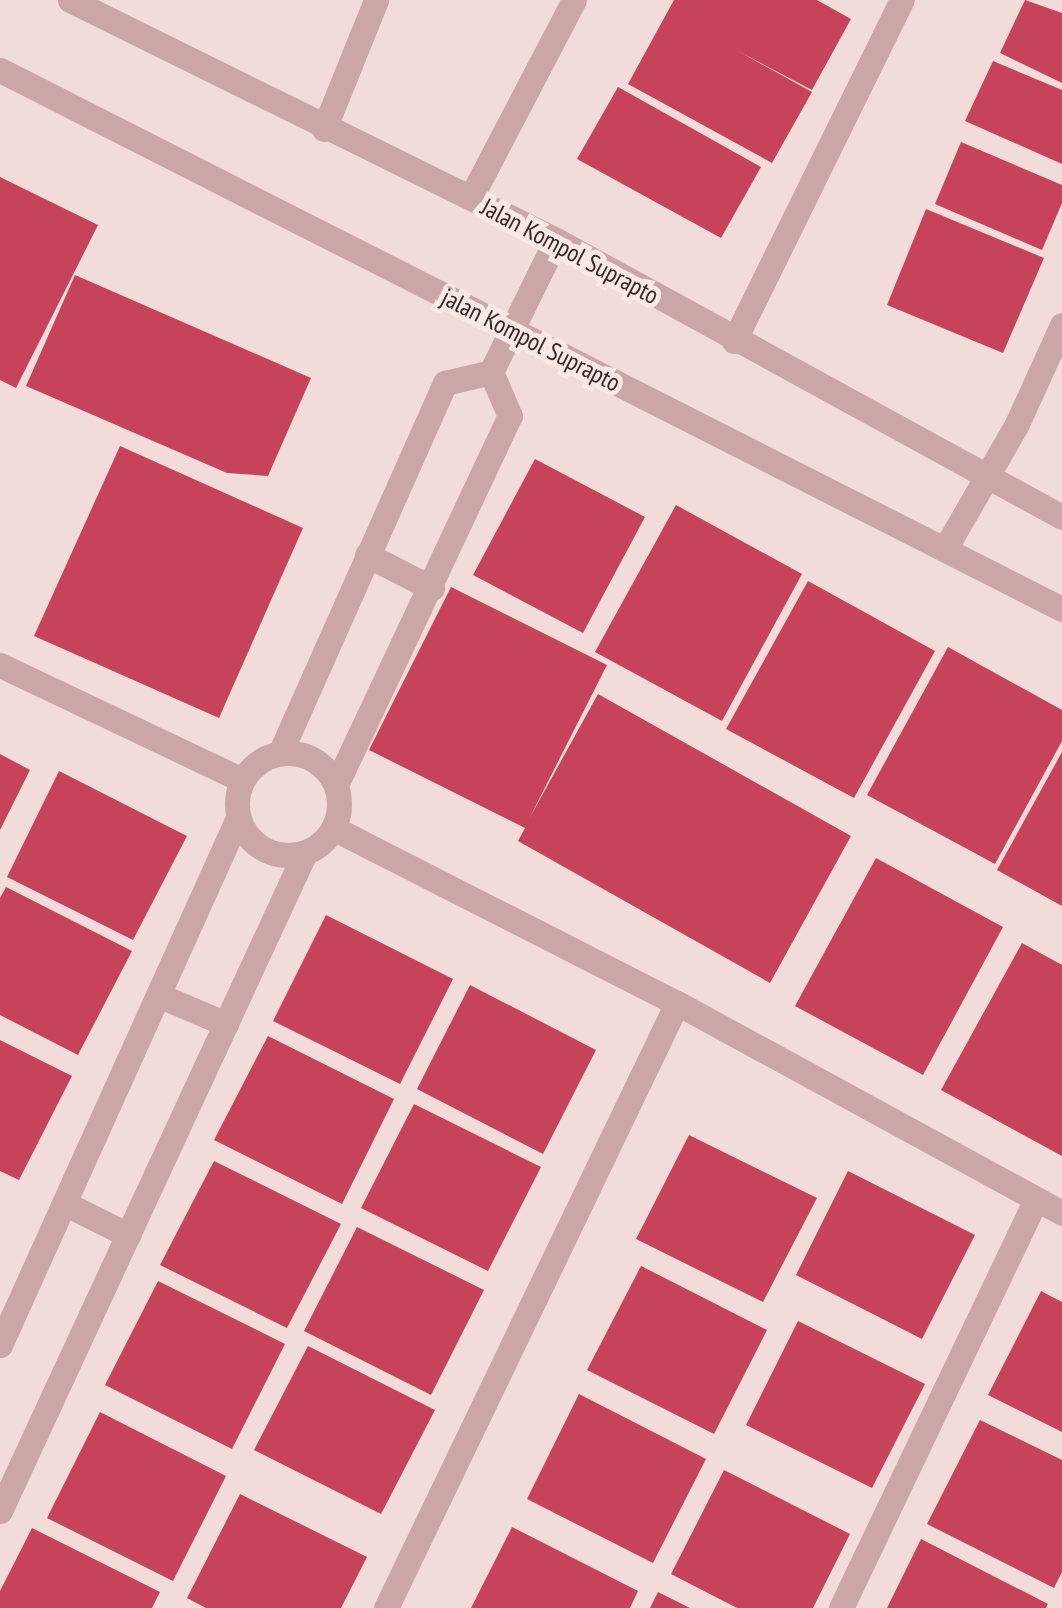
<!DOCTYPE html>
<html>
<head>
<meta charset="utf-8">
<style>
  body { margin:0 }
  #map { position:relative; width:1062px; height:1608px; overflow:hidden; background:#f2dcda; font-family:"PT Sans Narrow",sans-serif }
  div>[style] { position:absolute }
  .building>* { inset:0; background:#c7435b }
  .minor>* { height:25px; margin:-12.5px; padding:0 12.5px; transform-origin:12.5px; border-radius:12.5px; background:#caa7a6 }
  .minor>.ring { margin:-12.5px; padding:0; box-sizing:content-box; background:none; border:25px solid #caa7a6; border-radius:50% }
  span { translate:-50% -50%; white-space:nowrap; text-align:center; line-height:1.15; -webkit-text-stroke:10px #f9e8e6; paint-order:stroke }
  .street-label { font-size:25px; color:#362729 }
</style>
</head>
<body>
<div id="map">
  <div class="building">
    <div style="clip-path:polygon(674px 0,817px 0,851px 19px,812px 90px,738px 51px,812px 92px,772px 163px,628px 84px)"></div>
    <div style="clip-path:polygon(1025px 0,1062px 13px,1062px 83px,1000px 53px)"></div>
    <div style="clip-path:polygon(993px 61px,1062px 90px,1062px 164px,965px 121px)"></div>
    <div style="clip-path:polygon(618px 87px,761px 167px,721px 238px,577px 159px)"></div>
    <div style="clip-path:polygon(961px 142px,1062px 185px,1062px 203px,1042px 250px,935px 204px)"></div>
    <div style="clip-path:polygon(0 177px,98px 225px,16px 388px,0 380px)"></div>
    <div style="clip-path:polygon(926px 209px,1044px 258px,1003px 353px,887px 305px)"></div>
    <div style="clip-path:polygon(75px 275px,311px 378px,268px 476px,227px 473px,26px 386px)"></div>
    <div style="clip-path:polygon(120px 446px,303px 528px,219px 718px,34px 636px)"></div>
    <div style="clip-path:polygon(535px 459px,645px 517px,583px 633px,473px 575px)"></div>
    <div style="clip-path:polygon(676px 505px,802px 574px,722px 721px,595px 652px)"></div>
    <div style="clip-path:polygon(808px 581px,935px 651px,854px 798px,726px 729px)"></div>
    <div style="clip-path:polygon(451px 587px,607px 665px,529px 819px,598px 694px,851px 836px,770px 983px,518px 841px,525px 828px,369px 750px)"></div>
    <div style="clip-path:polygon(948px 647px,1062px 710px,1062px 741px,995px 864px,867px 795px)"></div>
    <div style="clip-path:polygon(1062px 752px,1062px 906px,997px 870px)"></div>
    <div style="clip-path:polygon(0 754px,30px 770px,0 830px)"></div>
    <div style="clip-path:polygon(59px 771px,187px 836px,133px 940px,7px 877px)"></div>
    <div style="clip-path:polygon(876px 858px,1003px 927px,923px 1075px,795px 1006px)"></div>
    <div style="clip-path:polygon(6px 887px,132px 951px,78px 1055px,0 1015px,0 898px)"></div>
    <div style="clip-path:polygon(326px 915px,453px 979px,400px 1084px,273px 1021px)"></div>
    <div style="clip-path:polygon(1022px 943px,1062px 965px,1062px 1156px,941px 1090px)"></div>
    <div style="clip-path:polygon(470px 985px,596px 1050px,543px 1154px,417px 1089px)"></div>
    <div style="clip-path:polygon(268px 1036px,394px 1099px,342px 1204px,214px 1140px)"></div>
    <div style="clip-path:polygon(0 1040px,72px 1076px,19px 1180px,0 1171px)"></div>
    <div style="clip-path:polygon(414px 1104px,541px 1167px,488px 1271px,361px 1208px)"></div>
    <div style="clip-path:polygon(689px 1135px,817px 1198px,763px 1302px,636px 1239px)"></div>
    <div style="clip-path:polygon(214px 1161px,341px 1224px,287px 1328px,160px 1265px)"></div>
    <div style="clip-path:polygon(848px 1171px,975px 1235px,922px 1339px,796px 1275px)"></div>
    <div style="clip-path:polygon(357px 1227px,484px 1290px,431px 1395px,304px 1331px)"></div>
    <div style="clip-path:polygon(641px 1266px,767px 1330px,714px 1434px,587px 1370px)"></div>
    <div style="clip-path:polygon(158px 1281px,285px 1344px,232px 1449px,105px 1385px)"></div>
    <div style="clip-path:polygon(1041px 1291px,1062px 1302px,1062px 1432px,988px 1395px)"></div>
    <div style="clip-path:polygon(798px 1321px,925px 1384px,872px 1488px,746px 1425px)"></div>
    <div style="clip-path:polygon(308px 1346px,435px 1410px,381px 1514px,254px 1450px)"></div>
    <div style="clip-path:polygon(579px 1394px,706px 1459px,653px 1563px,527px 1499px)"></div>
    <div style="clip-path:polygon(100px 1412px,226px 1476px,173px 1581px,47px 1518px)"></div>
    <div style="clip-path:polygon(980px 1420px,1062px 1460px,1062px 1572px,1054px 1588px,927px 1524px)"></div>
    <div style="clip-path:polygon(724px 1470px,850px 1534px,813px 1608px,737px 1608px,671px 1574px)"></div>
    <div style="clip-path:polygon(240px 1494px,367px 1557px,341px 1608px,206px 1608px,187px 1598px)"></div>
    <div style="clip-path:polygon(512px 1527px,638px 1591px,630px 1608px,471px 1608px)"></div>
    <div style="clip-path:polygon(32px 1528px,160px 1592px,152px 1608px,0 1608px,0 1591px)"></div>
    <div style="clip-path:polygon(921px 1539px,1048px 1604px,1046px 1608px,887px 1608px)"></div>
    <div style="clip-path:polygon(658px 1592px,690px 1608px,650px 1608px)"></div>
  </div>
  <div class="minor">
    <div style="left:70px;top:0;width:542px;rotate:26.28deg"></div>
    <div style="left:556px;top:240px;width:577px;rotate:28.7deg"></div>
    <div style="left:0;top:70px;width:1191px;rotate:26.91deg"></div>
    <div style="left:324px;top:129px;width:139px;rotate:-68deg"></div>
    <div style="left:471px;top:197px;width:222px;rotate:-62.4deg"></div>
    <div style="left:734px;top:341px;width:380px;rotate:-63.8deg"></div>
    <div style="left:946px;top:547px;width:140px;rotate:-60deg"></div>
    <div style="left:1016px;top:426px;width:111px;rotate:-65.5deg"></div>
    <div style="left:367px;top:555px;width:73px;rotate:26.9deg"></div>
    <div style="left:0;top:665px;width:266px;rotate:25.4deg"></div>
    <div style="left:281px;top:751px;width:403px;rotate:-66deg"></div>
    <div style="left:445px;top:383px;width:47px;rotate:-13.4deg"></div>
    <div class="ring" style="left:237px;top:753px;width:77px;height:77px"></div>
    <div style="left:337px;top:783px;width:406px;rotate:-64.8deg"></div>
    <div style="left:510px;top:416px;width:48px;rotate:-113.4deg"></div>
    <div style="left:491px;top:372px;width:147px;rotate:-63.8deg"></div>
    <div style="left:335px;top:829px;width:384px;rotate:27deg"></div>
    <div style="left:677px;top:1003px;width:439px;rotate:28.6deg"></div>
    <div style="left:158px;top:995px;width:74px;rotate:23.1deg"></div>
    <div style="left:64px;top:1203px;width:72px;rotate:26.6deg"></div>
    <div style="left:0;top:1345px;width:574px;rotate:-65.71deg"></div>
    <div style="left:0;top:1511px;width:723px;rotate:-65.14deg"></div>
    <div style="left:386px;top:1608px;width:671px;rotate:-64.31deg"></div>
    <div style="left:841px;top:1608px;width:452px;rotate:-64.5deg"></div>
  </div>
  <div class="street-label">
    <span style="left:570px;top:251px;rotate:28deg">Jalan Kompol Suprapto</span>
    <span style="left:531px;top:340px;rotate:27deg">jalan Kompol Suprapto</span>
  </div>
</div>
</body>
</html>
